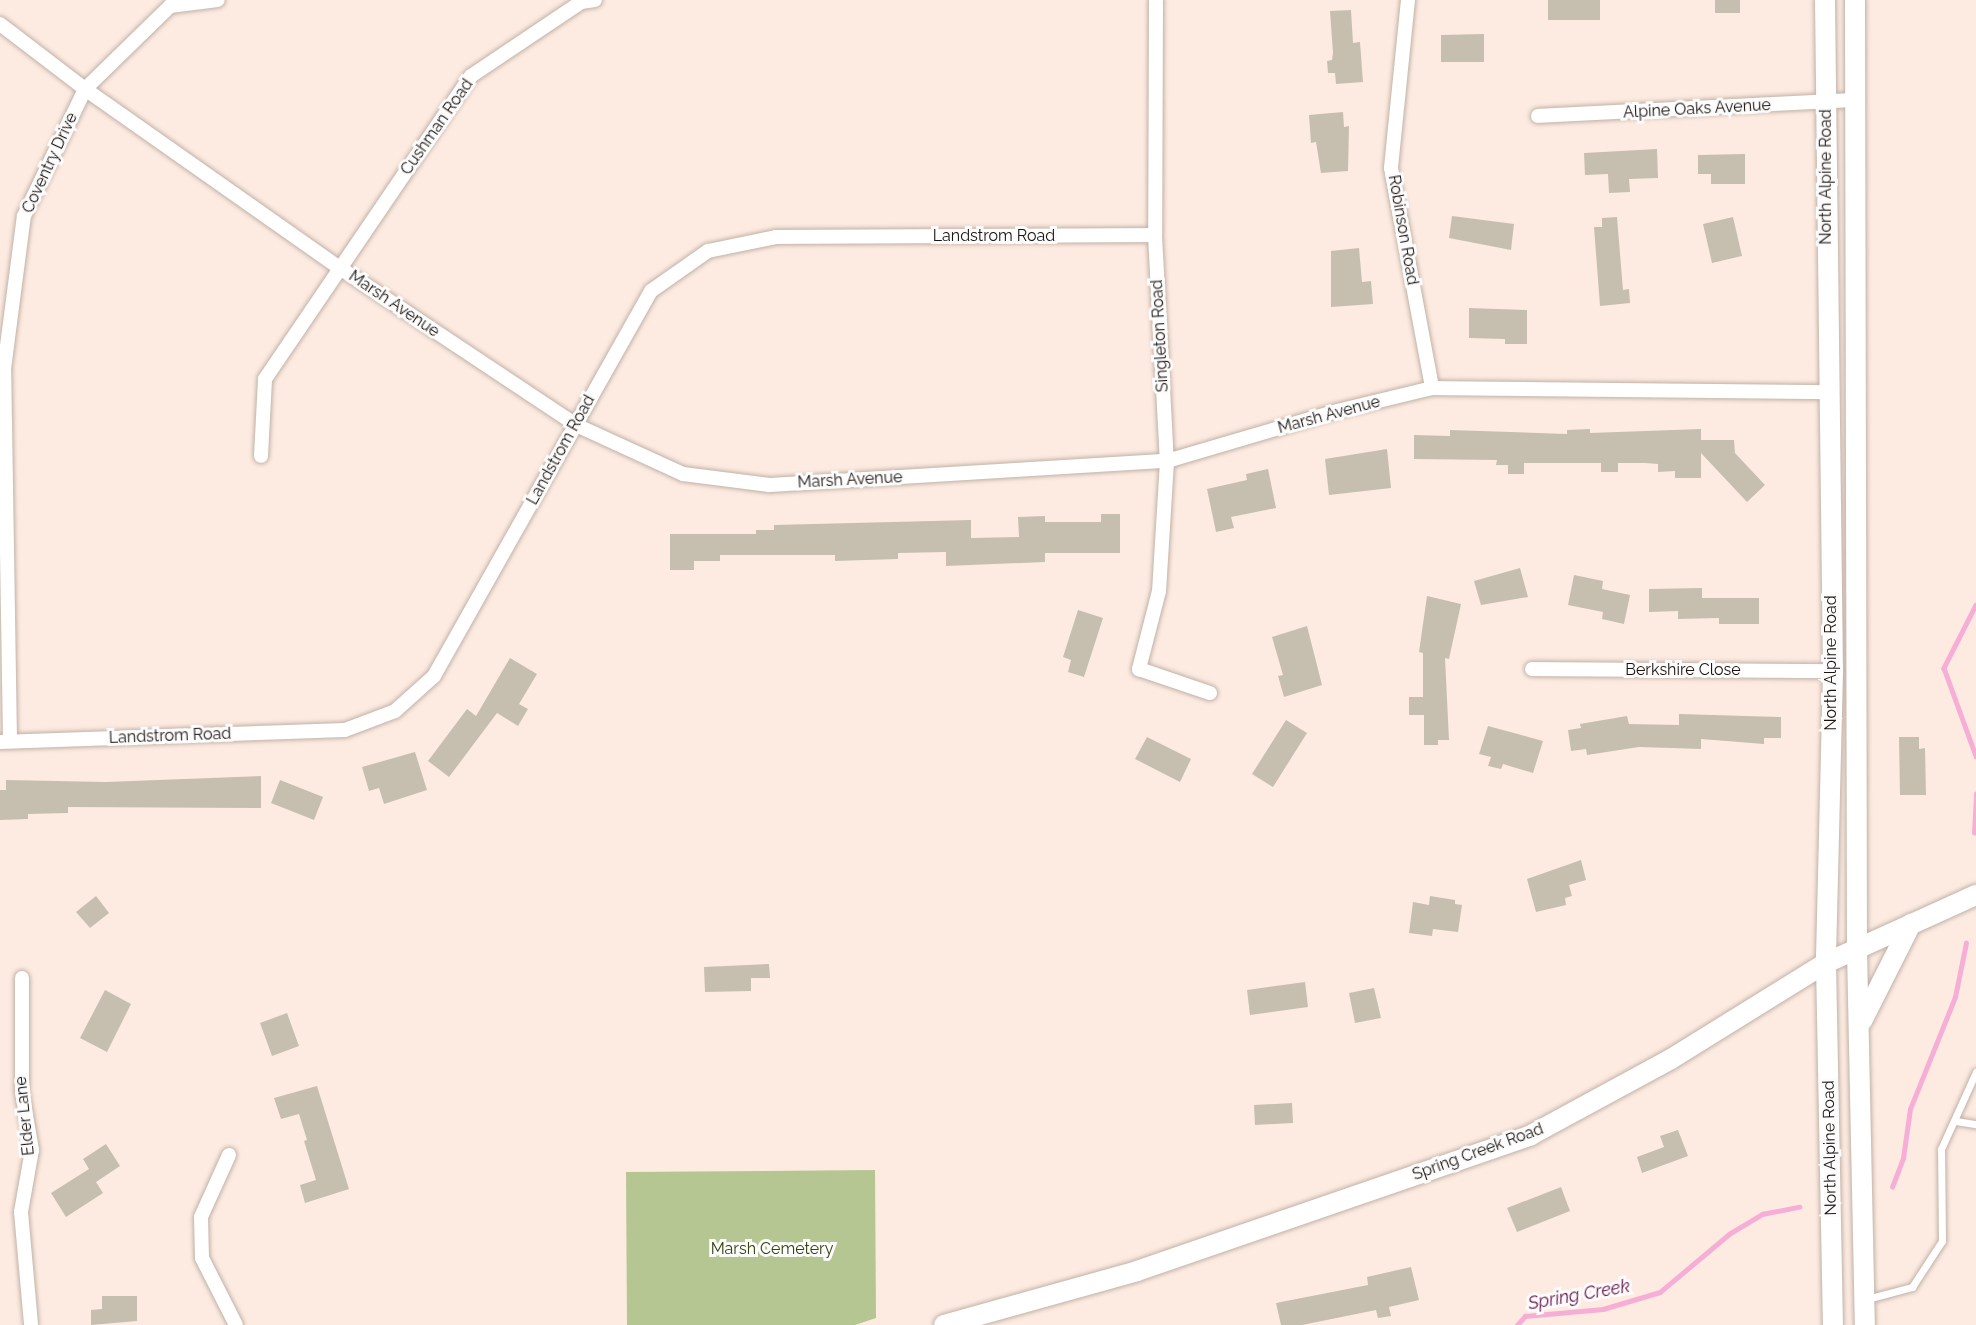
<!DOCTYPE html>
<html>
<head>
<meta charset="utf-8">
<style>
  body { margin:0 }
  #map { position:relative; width:1976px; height:1325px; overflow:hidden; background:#fdebe1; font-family:Raleway,sans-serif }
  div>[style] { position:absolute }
  .green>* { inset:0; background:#b5c692 }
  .stream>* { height:4.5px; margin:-2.25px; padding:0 2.25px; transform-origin:2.25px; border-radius:2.25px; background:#f7aed6 }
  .building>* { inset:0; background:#c6bfaf }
  .roads { filter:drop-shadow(0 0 2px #c1b1a7) drop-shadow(0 0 2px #c1b1a7) }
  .service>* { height:7px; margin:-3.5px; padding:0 3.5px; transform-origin:3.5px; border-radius:3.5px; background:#fff }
  .minor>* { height:14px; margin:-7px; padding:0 7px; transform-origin:7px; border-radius:7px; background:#fff }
  .secondary>* { height:20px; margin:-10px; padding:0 10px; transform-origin:10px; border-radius:10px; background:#fff }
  span { translate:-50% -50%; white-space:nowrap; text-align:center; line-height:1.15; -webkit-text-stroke:6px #fcfcfc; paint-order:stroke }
  .street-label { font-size:16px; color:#1a1410 }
  .park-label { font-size:16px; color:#34410b }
  .water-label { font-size:18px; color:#651349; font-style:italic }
</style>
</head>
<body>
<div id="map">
  <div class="green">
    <div style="clip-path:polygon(875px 1170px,876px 1318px,855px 1325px,627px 1325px,626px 1172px)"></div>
  </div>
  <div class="stream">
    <div style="left:1976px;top:605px;width:71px;rotate:116.9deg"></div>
    <div style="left:1944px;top:668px;width:94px;rotate:70deg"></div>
    <div style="left:1974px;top:833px;width:39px;rotate:-87deg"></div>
    <div style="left:1892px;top:1187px;width:31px;rotate:-69deg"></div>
    <div style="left:1903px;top:1158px;width:49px;rotate:-81.9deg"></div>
    <div style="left:1910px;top:1109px;width:121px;rotate:-68.1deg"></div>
    <div style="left:1955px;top:997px;width:55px;rotate:-78.5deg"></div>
    <div style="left:1517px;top:1325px;width:12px;rotate:-48deg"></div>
    <div style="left:1525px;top:1316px;width:78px;rotate:-5.1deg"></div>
    <div style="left:1603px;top:1309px;width:59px;rotate:-16.6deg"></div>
    <div style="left:1660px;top:1292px;width:90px;rotate:-40deg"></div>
    <div style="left:1729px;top:1234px;width:39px;rotate:-31deg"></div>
    <div style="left:1762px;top:1214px;width:38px;rotate:-11deg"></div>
  </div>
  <div class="building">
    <div style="clip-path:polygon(1548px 0,1600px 0,1600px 20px,1548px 20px)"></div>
    <div style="clip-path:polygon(1715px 0,1740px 0,1740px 13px,1715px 13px)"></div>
    <div style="clip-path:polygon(1351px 10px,1353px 43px,1360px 42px,1363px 82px,1336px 84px,1335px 73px,1328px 73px,1327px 61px,1332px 60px,1333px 53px,1330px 11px)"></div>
    <div style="clip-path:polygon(1484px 34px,1484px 62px,1441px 62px,1441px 35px)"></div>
    <div style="clip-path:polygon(1343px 112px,1344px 127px,1349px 126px,1348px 171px,1321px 173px,1316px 142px,1311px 143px,1309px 115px)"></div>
    <div style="clip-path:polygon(1657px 149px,1658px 178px,1629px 179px,1630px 192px,1609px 193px,1608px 174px,1585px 175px,1584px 153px)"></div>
    <div style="clip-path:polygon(1745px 154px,1745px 184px,1711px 184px,1711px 174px,1698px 174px,1698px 155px)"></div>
    <div style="clip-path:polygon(1452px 216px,1514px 224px,1511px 250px,1449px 238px)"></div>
    <div style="clip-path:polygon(1617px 217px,1623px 290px,1629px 289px,1630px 303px,1600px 306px,1594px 227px,1602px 227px,1602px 218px)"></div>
    <div style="clip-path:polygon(1733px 217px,1742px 256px,1712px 263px,1703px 224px)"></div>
    <div style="clip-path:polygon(1359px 248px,1362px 282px,1371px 281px,1373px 304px,1331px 307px,1331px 251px)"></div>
    <div style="clip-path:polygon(1469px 308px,1527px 310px,1527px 344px,1505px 344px,1505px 339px,1469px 338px)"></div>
    <div style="clip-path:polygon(1590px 429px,1590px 433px,1701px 429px,1701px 440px,1734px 440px,1735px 453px,1765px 485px,1747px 502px,1701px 453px,1701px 478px,1675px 478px,1675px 471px,1658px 472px,1658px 464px,1645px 463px,1618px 463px,1618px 472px,1601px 472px,1601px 463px,1524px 463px,1524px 474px,1508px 474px,1508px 465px,1496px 465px,1497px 460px,1414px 459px,1414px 435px,1450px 436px,1450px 430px,1567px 434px,1567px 430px)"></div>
    <div style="clip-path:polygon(1387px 449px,1391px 488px,1329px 495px,1325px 459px)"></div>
    <div style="clip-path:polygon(1268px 469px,1276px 508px,1231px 517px,1234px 528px,1216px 532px,1207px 489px,1247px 480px,1246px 474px)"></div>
    <div style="clip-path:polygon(1101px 514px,1120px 514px,1120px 553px,1045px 553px,1045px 562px,946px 566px,946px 552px,898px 553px,898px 559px,835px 561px,835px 555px,720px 555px,720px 561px,694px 561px,694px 570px,670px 570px,670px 534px,756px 534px,756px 530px,774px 530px,774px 525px,971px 520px,971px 538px,1019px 537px,1018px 517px,1045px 516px,1045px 522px,1101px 522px)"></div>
    <div style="clip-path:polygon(1520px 568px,1528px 597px,1481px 605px,1474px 581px)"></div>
    <div style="clip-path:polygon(1574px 575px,1603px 581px,1602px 589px,1630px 595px,1624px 624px,1602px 619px,1603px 612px,1568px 605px)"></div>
    <div style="clip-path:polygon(1702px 588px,1702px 598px,1759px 598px,1759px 624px,1719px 624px,1719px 618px,1678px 619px,1678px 611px,1649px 612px,1649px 589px)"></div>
    <div style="clip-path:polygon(1427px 596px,1461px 604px,1449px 659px,1445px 658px,1449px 740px,1438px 740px,1438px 745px,1424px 745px,1424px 715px,1409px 715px,1409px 697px,1423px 697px,1423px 653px,1419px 652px)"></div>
    <div style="clip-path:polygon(1078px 610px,1103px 618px,1084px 677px,1068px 672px,1071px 660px,1063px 657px)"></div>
    <div style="clip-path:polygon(1307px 626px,1322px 685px,1284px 697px,1278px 676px,1283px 675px,1272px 637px)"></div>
    <div style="clip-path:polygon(510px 658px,537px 674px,519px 704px,528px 709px,518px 726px,497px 713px,449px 777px,428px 761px,467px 709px,476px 716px)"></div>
    <div style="clip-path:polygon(1679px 714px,1781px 717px,1781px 738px,1764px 738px,1764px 744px,1701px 739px,1701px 749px,1639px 747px,1587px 755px,1586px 749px,1571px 751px,1568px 730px,1581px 728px,1580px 724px,1627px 716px,1629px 724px,1679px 725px)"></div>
    <div style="clip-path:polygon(1286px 720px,1307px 733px,1273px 787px,1252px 774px)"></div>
    <div style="clip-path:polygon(1488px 726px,1543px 741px,1533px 773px,1503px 764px,1501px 769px,1488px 766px,1491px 757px,1479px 754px)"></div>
    <div style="clip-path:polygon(1147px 737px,1191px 759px,1180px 782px,1135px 759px)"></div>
    <div style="clip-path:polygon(1899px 737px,1919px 737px,1919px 749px,1925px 748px,1926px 795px,1900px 795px)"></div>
    <div style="clip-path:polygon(415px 752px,427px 790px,384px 804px,379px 788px,369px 791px,362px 767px)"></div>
    <div style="clip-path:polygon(261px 776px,261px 808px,68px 807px,68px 813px,28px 814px,28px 819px,0 820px,0 790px,6px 790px,6px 780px,106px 782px)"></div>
    <div style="clip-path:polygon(280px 780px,323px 797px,314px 820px,271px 803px)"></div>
    <div style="clip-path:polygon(1581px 860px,1586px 880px,1569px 885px,1572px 896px,1565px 898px,1566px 905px,1536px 912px,1527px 879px)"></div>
    <div style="clip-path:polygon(96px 896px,109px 913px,90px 928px,76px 912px)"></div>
    <div style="clip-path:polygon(1430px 896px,1455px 900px,1455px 904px,1462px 905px,1458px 932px,1433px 929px,1432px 936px,1409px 933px,1413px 902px,1429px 905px)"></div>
    <div style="clip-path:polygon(769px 964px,770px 978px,751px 978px,751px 991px,705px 992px,704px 967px)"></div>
    <div style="clip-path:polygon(1305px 982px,1308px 1007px,1250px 1015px,1247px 990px)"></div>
    <div style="clip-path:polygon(1374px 988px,1381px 1018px,1355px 1023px,1349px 993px)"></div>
    <div style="clip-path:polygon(105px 990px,131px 1004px,107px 1052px,80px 1038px)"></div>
    <div style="clip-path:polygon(287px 1013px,299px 1046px,272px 1056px,260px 1023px)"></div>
    <div style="clip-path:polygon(317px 1086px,349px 1189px,305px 1203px,300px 1185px,316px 1180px,304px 1141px,307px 1140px,299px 1114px,281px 1119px,274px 1098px)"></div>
    <div style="clip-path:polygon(1292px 1103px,1293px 1123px,1255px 1125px,1254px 1105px)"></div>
    <div style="clip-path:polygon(1678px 1130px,1688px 1156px,1642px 1173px,1637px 1157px,1664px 1147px,1660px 1136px)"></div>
    <div style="clip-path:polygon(106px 1144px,120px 1166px,96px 1182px,103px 1193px,66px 1217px,51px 1193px,89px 1169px,83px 1159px)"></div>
    <div style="clip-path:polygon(1561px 1187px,1570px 1211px,1517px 1232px,1507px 1208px)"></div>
    <div style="clip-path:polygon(1411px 1267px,1419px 1300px,1389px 1307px,1391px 1316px,1378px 1318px,1376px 1310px,1302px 1325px,1281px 1325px,1276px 1303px,1368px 1285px,1367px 1277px)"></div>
    <div style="clip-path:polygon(102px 1296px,137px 1296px,137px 1321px,91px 1325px,91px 1310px,102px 1309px)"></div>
  </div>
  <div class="roads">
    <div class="service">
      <div style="left:1956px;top:1121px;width:20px;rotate:9deg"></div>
      <div style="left:1867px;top:1299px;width:47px;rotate:-14.9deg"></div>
      <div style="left:1912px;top:1287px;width:55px;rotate:-56.9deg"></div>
      <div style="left:1942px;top:1241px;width:92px;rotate:-90.6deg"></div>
      <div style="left:1941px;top:1149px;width:85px;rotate:-65.6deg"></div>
    </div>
    <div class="minor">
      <div style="left:1156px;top:0;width:235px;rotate:90.2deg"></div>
      <div style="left:1155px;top:235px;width:226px;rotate:87deg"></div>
      <div style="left:1167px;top:461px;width:130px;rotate:93.5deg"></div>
      <div style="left:1159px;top:591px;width:81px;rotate:104.4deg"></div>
      <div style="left:1139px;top:669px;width:75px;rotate:18.7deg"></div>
      <div style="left:1408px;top:0;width:169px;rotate:95.8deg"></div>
      <div style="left:1391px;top:168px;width:224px;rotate:79.4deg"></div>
      <div style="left:0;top:24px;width:107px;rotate:37.4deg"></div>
      <div style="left:85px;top:89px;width:312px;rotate:35.1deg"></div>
      <div style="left:340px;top:268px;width:283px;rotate:33.6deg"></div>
      <div style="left:576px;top:425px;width:118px;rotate:24.6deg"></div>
      <div style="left:683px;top:474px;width:87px;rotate:7.3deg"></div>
      <div style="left:769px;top:485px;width:399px;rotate:-3.5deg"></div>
      <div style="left:1167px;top:461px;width:173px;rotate:-16.4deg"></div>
      <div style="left:1333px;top:412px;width:102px;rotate:-13.6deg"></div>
      <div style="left:1432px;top:388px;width:395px;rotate:0.6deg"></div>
      <div style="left:1538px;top:116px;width:318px;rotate:-2.9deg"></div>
      <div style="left:261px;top:456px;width:77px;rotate:-87deg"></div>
      <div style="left:265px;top:379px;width:366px;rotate:-55.8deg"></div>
      <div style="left:471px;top:76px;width:133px;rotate:-33.9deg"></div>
      <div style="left:581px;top:2px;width:14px;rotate:-8deg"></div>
      <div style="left:1532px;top:669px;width:301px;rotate:0.4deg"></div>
      <div style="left:10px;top:741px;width:372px;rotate:-90.9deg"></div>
      <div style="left:4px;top:369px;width:154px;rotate:-82.6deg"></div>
      <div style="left:24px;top:216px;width:141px;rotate:-64.3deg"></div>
      <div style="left:85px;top:89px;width:119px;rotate:-44.3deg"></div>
      <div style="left:170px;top:6px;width:48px;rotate:-7.1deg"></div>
      <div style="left:0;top:742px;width:345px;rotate:-2deg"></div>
      <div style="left:345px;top:730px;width:53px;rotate:-20.8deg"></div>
      <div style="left:395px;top:711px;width:52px;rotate:-41.9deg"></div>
      <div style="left:434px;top:676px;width:442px;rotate:-60.6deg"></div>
      <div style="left:651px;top:291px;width:70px;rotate:-35.1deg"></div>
      <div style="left:708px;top:251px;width:69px;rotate:-11.6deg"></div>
      <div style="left:776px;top:237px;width:379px;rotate:-0.3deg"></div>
      <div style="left:22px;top:978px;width:114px;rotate:90deg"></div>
      <div style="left:22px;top:1092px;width:59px;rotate:80.2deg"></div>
      <div style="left:32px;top:1150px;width:63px;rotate:100.1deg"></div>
      <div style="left:21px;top:1212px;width:113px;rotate:84.9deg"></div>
      <div style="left:229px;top:1155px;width:68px;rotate:114.3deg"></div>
      <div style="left:201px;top:1217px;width:41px;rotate:88.6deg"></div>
      <div style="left:202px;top:1258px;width:75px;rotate:63.1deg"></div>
    </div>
    <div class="secondary">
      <div style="left:1825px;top:0;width:671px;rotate:89.32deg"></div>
      <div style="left:1833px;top:671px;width:292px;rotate:91.4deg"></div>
      <div style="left:1826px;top:963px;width:362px;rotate:88.9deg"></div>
      <div style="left:1855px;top:0;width:950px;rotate:89.88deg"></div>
      <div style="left:1857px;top:950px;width:375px;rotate:88.8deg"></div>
      <div style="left:1862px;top:1021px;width:109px;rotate:-63.2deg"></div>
      <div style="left:944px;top:1325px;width:200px;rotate:-15.6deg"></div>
      <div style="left:1137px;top:1271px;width:417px;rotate:-19deg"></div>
      <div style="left:1531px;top:1135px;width:159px;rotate:-28.5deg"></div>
      <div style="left:1671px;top:1059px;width:182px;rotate:-31.8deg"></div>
      <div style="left:1826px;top:963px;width:165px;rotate:-24.4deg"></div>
    </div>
  </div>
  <div class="street-label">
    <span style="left:1697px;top:109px;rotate:-3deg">Alpine Oaks Avenue</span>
    <span style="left:437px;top:127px;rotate:-55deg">Cushman Road</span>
    <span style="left:50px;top:163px;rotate:-65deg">Coventry Drive</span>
    <span style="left:1826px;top:177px;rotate:-90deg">North Alpine Road</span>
    <span style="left:1403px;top:230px;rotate:80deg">Robinson Road</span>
    <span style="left:994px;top:236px">Landstrom Road</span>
    <span style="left:394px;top:304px;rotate:34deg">Marsh Avenue</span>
    <span style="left:1160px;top:336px;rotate:-93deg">Singleton Road</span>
    <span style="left:1329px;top:415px;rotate:-15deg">Marsh Avenue</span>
    <span style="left:561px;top:450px;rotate:-61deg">Landstrom Road</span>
    <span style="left:850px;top:480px;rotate:-3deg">Marsh Avenue</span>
    <span style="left:1831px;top:663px;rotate:-90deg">North Alpine Road</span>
    <span style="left:1683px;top:670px">Berkshire Close</span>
    <span style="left:170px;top:736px;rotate:-2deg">Landstrom Road</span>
    <span style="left:25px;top:1116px;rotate:-96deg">Elder Lane</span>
    <span style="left:1830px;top:1148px;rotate:-91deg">North Alpine Road</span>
    <span style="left:1478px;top:1152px;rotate:-20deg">Spring Creek Road</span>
  </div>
  <div class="park-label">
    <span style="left:772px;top:1249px">Marsh Cemetery</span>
  </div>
  <div class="water-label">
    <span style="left:1579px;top:1295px;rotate:-10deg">Spring Creek</span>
  </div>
</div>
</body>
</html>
